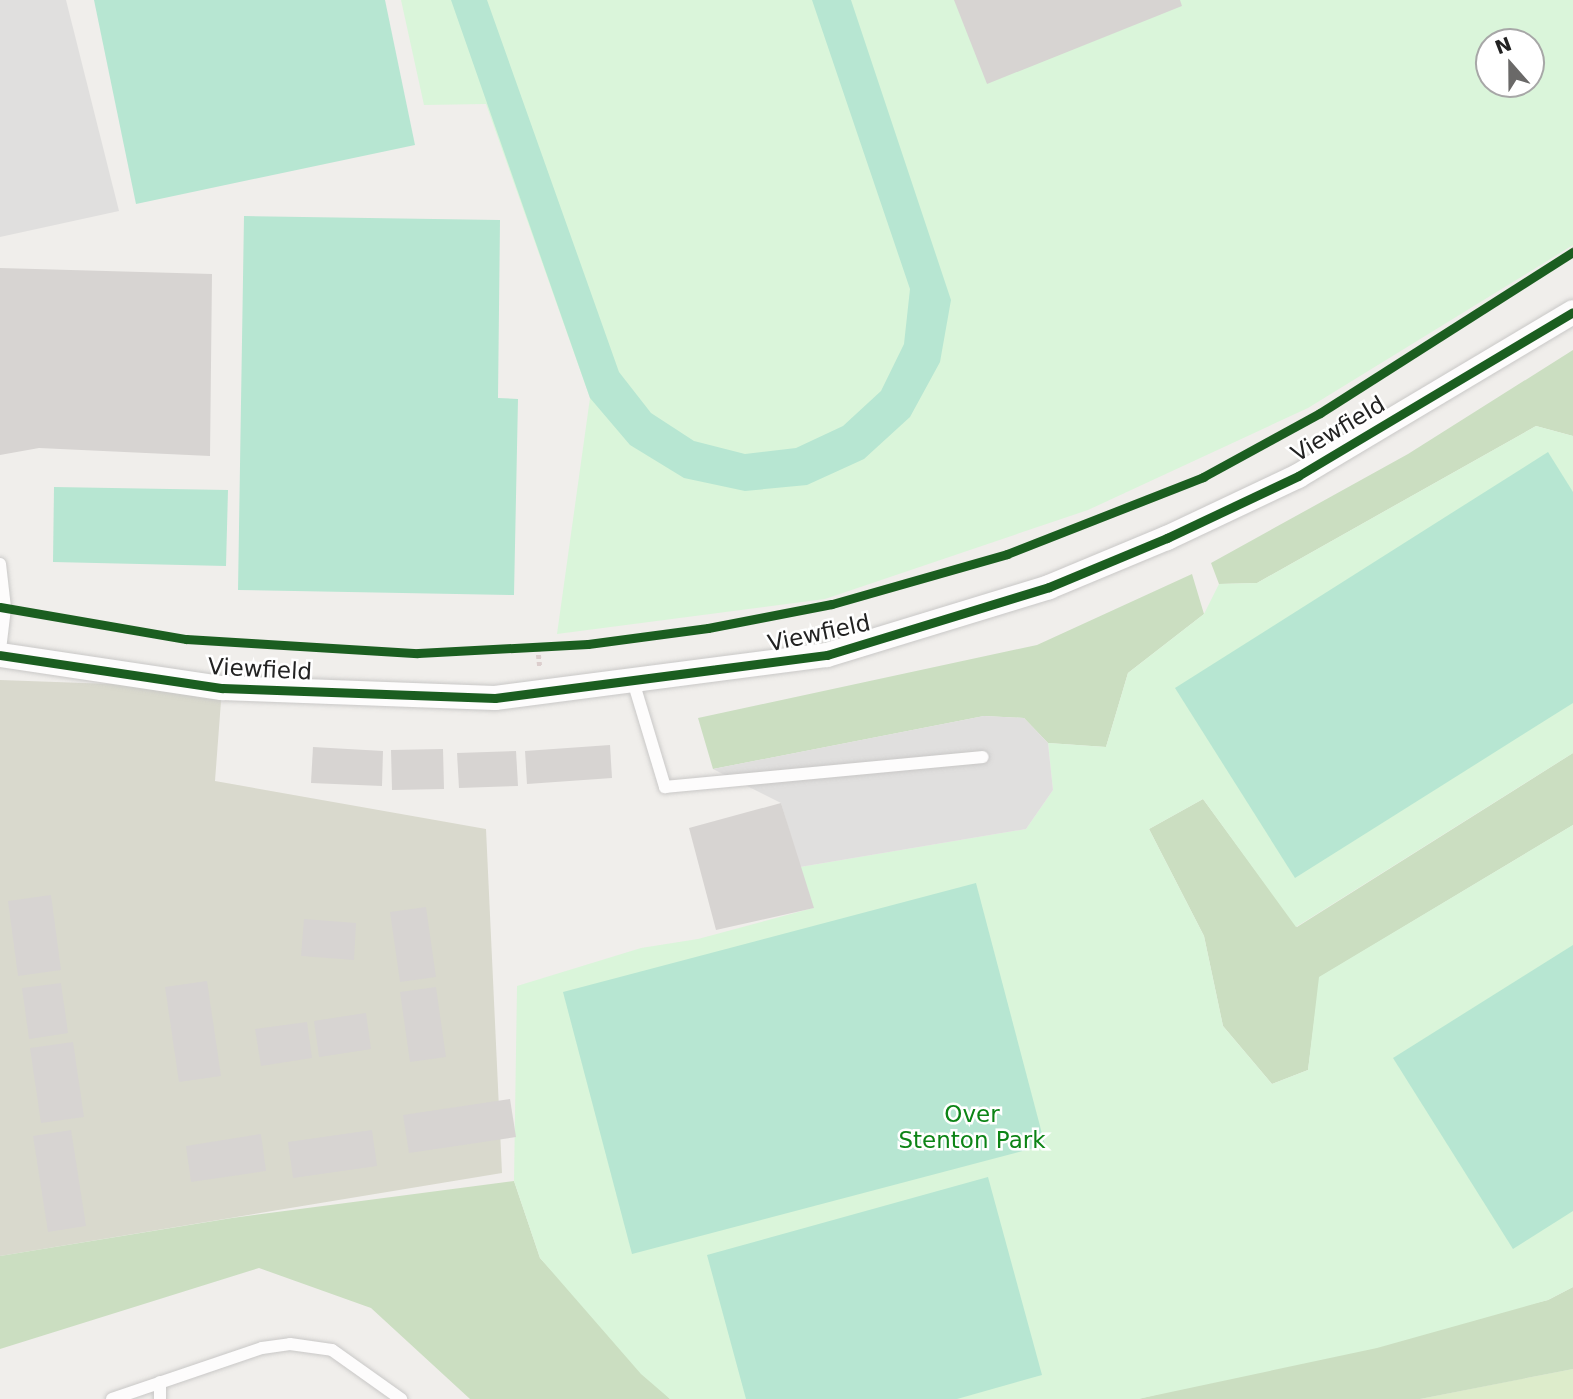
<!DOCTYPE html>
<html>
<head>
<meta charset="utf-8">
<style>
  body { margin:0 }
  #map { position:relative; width:1573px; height:1399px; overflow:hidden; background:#f0eeeb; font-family:"DejaVu Sans",sans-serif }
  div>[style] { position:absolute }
  .construction>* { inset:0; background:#d9d9cd }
  .grass>* { inset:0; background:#ddeccb }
  .forest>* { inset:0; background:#cbdec1 }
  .park>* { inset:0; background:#daf5da }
  .pitch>* { inset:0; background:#b7e6d2 }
  .parking>* { inset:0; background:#e0dfde }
  .building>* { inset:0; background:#d7d4d2 }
  .path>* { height:4.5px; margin-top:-2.25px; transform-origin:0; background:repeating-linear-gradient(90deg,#dccecd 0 3.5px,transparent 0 7px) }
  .roads { filter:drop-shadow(0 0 2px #c9c8c7) drop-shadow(0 0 2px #c9c8c7) }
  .lane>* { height:12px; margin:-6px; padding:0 6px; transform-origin:6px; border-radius:6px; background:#fdfcfc }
  .street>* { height:24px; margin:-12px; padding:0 12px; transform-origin:12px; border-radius:12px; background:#fdfcfc }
  .cycleway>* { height:9px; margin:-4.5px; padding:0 4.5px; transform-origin:4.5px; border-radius:4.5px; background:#1b5e20 }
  span { translate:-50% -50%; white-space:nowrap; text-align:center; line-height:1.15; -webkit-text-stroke:5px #fff; paint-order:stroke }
  .street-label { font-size:23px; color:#222 }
  .park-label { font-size:23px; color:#0c8416 }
  .north { position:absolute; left:1475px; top:28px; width:70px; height:70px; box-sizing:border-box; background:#fff; border:2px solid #a7a7a7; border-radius:50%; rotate:339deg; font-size:19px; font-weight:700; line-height:28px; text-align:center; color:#222 }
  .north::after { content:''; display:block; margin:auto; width:24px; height:32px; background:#6a6968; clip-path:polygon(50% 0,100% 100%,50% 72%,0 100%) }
</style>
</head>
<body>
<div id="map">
  <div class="construction">
    <div style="clip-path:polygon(0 680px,222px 688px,215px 781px,486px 829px,502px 1173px,0 1256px)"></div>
  </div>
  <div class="grass">
    <div style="clip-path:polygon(1573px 1369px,1573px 1399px,1420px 1399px,1557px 1372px)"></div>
  </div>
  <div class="forest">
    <div style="clip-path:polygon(1573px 350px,1573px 436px,1536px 426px,1257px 583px,1219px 584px,1211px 563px,1408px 454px)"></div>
    <div style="clip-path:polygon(1192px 574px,1204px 614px,1128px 673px,1106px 747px,1048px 743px,1024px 718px,984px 716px,713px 769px,698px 718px,1037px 645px)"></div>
    <div style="clip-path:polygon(1573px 753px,1573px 825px,1320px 977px,1308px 1070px,1272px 1084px,1223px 1026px,1204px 936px,1149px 829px,1203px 799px,1297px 927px)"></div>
    <div style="clip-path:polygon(514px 1181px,540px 1258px,670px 1399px,470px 1399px,371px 1308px,259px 1268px,0 1349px,0 1256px,232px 1218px)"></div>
    <div style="clip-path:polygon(1573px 1287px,1573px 1369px,1420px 1399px,1138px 1399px,1548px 1300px)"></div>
  </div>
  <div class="park">
    <div style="clip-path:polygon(evenodd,401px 0,1573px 0,1573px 245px,1308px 408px,1088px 510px,825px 599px,557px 634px,590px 398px,486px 104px,424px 105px,401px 0,1489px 42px,1531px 42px,1531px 84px,1489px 84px,1489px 42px)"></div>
    <div style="clip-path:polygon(1536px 426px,1573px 436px,1573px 753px,1296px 927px,1203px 799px,1149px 829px,1204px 936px,1223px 1026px,1272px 1084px,1308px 1070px,1319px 977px,1573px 825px,1573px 1287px,1548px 1300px,1377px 1348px,1138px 1399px,670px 1399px,641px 1374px,540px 1258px,514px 1181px,517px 986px,641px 948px,698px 939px,813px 908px,800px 867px,1026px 829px,1053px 790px,1048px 743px,1106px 747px,1128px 673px,1204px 614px,1219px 584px,1257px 583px)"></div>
  </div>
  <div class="pitch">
    <div style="clip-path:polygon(94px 0,385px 0,415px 145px,136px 204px)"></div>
    <div style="clip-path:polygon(451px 0,487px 0,619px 372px,651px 413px,694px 441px,745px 454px,796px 448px,843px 426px,881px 391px,904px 344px,910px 289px,812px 0,851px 0,951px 300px,940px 362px,910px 417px,864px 459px,807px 485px,745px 491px,684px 478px,630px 445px,590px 398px)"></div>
    <div style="clip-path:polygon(244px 216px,500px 220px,498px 398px,518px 399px,514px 595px,238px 590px)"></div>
    <div style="clip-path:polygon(1548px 452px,1573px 492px,1573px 703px,1295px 878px,1175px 688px)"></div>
    <div style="clip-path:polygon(54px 487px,228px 490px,226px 566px,53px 562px)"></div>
    <div style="clip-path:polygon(976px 883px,1045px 1145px,632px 1254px,563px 992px)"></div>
    <div style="clip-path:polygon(1573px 945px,1573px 1211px,1513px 1249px,1393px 1058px)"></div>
    <div style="clip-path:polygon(988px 1177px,1042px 1375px,957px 1399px,746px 1399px,707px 1255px)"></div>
  </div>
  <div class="parking">
    <div style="clip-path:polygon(0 0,66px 0,119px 211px,0 237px)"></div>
    <div style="clip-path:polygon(984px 716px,1024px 718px,1048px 743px,1053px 790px,1026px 829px,800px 867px,781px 803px,713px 769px)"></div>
  </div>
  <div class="building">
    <div style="clip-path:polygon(954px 0,1180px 0,1182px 6px,987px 84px)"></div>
    <div style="clip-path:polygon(0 268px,212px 274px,210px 456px,39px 448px,0 455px)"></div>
    <div style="clip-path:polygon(610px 745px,612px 778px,527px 784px,525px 751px)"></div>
    <div style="clip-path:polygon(313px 747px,383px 751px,382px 786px,311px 783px)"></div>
    <div style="clip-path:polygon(443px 749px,444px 789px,392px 790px,391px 750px)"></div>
    <div style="clip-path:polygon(516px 751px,518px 786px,459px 788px,457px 753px)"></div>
    <div style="clip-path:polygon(781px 803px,814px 908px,716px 930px,689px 828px)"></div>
    <div style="clip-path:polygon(51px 895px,61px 970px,18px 976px,8px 901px)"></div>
    <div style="clip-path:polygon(426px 907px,436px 977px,400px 982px,390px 912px)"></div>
    <div style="clip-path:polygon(304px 919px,356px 923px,354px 960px,301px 956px)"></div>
    <div style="clip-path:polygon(207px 981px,221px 1076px,179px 1082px,165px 987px)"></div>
    <div style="clip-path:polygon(61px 983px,68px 1033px,29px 1039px,22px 988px)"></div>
    <div style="clip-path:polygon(436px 987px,446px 1057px,410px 1062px,400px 992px)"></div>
    <div style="clip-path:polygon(366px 1013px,371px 1049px,319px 1057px,314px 1021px)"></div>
    <div style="clip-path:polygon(307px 1022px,312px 1058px,261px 1066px,255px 1029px)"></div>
    <div style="clip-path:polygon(73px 1042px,84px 1117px,41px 1123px,30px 1048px)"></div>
    <div style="clip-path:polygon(510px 1099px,516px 1137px,409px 1153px,403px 1115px)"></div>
    <div style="clip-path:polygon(71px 1130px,86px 1226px,48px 1232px,33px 1136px)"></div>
    <div style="clip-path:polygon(372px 1130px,377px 1166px,293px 1178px,288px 1142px)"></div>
    <div style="clip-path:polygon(261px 1134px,266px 1171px,191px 1182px,186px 1146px)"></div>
  </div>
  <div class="path">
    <div style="left:538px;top:648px;width:18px;rotate:84deg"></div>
  </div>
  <div class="roads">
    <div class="lane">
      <div style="left:0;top:564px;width:44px;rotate:83.5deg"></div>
      <div style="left:5px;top:608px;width:42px;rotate:96.8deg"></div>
      <div style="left:633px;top:681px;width:111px;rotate:73.2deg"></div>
      <div style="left:665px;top:787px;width:319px;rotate:-5.4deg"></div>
      <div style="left:112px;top:1399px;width:158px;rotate:-18.8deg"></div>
      <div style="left:262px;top:1348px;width:28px;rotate:-8deg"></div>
      <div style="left:290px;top:1344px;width:42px;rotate:8.1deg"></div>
      <div style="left:332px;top:1350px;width:85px;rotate:35.4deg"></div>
      <div style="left:160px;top:1399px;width:17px;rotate:-90deg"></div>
    </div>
    <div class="street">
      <div style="left:0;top:655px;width:224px;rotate:8.5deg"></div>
      <div style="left:222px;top:688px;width:273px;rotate:2.1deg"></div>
      <div style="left:495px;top:698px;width:335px;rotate:-7.4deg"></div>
      <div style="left:827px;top:655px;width:232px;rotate:-17deg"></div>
      <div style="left:1049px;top:587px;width:128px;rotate:-22.6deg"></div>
      <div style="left:1167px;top:538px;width:145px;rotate:-25.3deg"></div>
      <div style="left:1298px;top:476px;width:320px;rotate:-30.8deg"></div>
    </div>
  </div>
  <div class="cycleway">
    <div style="left:0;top:607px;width:189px;rotate:9.8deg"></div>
    <div style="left:186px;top:639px;width:232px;rotate:3.5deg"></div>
    <div style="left:418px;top:653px;width:170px;rotate:-3deg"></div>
    <div style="left:588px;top:644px;width:121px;rotate:-7.6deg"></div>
    <div style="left:708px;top:628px;width:126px;rotate:-11deg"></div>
    <div style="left:832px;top:604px;width:182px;rotate:-15.9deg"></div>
    <div style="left:1007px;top:554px;width:211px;rotate:-21.4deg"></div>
    <div style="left:1203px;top:477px;width:133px;rotate:-28.7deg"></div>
    <div style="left:1320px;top:413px;width:300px;rotate:-32.5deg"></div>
    <div style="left:0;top:655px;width:224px;rotate:8.5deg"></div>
    <div style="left:222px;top:688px;width:273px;rotate:2.1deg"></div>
    <div style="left:495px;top:698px;width:335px;rotate:-7.4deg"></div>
    <div style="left:827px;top:655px;width:232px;rotate:-17deg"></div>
    <div style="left:1049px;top:587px;width:128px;rotate:-22.6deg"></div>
    <div style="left:1167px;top:538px;width:145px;rotate:-25.3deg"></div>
    <div style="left:1298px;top:476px;width:320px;rotate:-30.8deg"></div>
  </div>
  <div class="street-label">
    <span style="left:1338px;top:429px;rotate:-31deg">Viewfield</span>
    <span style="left:819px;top:633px;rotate:-12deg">Viewfield</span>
    <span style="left:260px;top:669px;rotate:3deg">Viewfield</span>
  </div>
  <div class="park-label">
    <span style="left:972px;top:1127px">Over<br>Stenton Park</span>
  </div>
  <div class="north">N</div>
</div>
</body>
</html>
